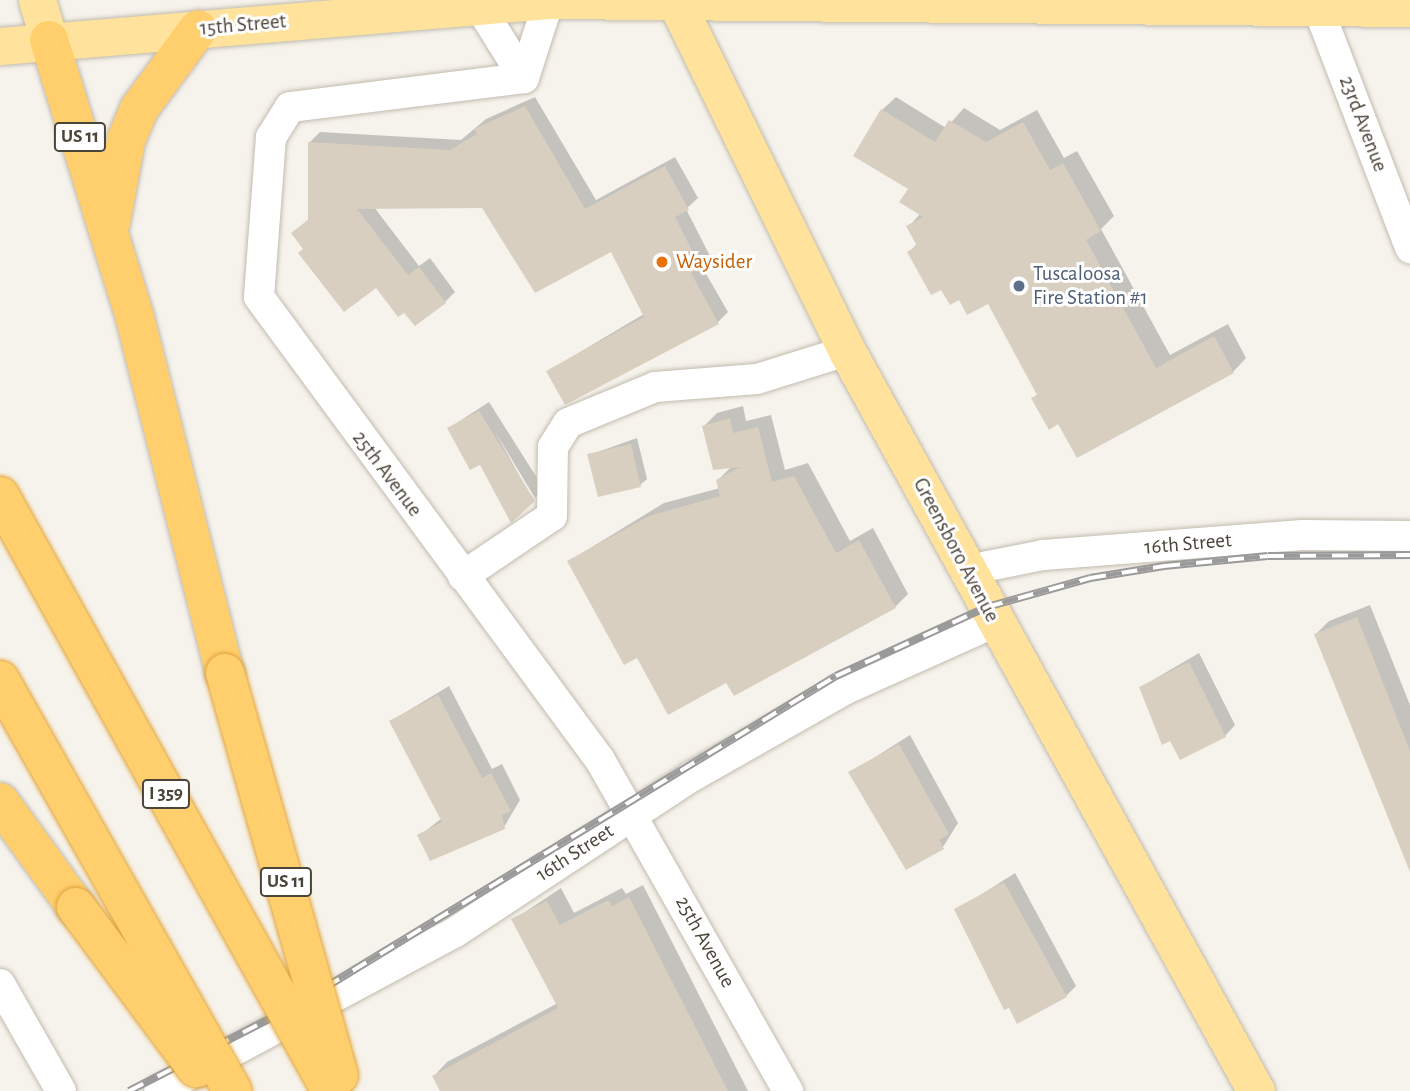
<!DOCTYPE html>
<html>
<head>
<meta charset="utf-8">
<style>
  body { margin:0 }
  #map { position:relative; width:1410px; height:1091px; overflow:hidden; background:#f6f3ec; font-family:"Alegreya Sans",sans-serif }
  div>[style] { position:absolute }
  .shadow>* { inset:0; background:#0003 }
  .building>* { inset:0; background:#d8cfc1 }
  .roads { filter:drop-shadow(0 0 2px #c2bbae) drop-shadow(0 0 2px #c2bbae) }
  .minor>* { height:30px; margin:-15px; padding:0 15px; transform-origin:15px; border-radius:15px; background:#fff }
  .major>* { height:37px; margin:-18.5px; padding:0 18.5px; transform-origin:18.5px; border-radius:18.5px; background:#ffe39c }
  .highway>* { height:38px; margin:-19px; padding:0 19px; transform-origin:19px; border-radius:19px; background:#ffcf6e }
  .rail>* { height:8px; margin-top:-4px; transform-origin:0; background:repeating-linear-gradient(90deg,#fff 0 16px,#9a9a9a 0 32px); box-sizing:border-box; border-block:2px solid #9a9a9a }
  .bridges { filter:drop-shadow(0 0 2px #e0a43c) drop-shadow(0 0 2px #e0a43c) }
  .highway-bridge>* { height:38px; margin:-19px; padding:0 19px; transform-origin:19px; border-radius:19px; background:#ffcf6e }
  .dots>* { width:19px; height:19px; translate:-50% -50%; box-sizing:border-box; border:4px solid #fff; border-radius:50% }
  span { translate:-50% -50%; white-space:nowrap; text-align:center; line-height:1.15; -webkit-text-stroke:6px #fff; paint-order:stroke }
  .shield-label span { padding:2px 5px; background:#fff; border:2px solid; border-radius:5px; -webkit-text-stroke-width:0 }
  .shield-label { font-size:19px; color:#4b4439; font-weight:700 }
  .street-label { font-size:21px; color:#4b4439 }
  .food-label { font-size:21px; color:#c56008 }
  .left { translate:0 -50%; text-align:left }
  .service-label { font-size:21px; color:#4e5e75 }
</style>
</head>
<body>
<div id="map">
  <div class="shadow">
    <div style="clip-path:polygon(535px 97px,596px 200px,675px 157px,698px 198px,686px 209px,710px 256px,701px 265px,728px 312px,718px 322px,548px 371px,644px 314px,612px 249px,483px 206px,374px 207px,419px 266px,430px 258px,455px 292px,445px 302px,405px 310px,376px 285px,305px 248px,293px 233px,310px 218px,309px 143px,320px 132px,461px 140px,486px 119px)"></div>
    <div style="clip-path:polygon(896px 97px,946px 128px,964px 108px,1000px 130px,1037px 110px,1064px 158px,1077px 151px,1114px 216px,1101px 229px,1170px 355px,1228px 324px,1246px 358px,1233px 372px,1059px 422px,1034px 398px,1039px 393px,989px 301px,942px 287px,909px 252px,918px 243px,909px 226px,921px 213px,882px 110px)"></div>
    <div style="clip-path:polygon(489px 402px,544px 489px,535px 498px,494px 430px,533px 500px,480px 463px,449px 428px)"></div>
    <div style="clip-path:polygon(743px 406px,746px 421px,771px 415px,785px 470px,808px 463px,850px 541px,873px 528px,908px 594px,895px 607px,727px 681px,638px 656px,569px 561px,664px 503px,720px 488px,718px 480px,732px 466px,704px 426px,717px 413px)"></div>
    <div style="clip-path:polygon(637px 438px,647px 479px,640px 485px,589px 455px)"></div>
    <div style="clip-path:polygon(1370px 605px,1410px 705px,1410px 869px,1316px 634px,1329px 621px)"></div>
    <div style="clip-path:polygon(1199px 653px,1235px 725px,1225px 736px,1141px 687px)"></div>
    <div style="clip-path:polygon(449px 686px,492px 769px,502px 764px,520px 800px,504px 827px,419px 836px,442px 818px,391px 721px)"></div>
    <div style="clip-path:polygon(910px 735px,958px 823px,943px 847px,850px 773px)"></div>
    <div style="clip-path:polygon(1015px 873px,1076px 986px,1066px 996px,957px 910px)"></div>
    <div style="clip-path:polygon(643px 885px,748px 1091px,443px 1091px,434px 1076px,447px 1062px,558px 1003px,513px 920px,561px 888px,574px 913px,622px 888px,626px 894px)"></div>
  </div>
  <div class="building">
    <div style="clip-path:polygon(525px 106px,585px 209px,665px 166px,689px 210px,675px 217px,701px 268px,691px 273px,719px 324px,565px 405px,546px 371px,644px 317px,611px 252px,535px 293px,482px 208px,357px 209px,408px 275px,419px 267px,446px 303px,415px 326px,404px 313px,398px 317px,376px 288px,344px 312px,298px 253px,303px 249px,291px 233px,308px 220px,308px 142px,450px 150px,477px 134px,474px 129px)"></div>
    <div style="clip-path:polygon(881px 109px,935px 142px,949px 120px,986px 142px,1023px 122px,1050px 170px,1063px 163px,1101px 231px,1086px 240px,1156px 368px,1214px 336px,1234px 373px,1077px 458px,1058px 424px,1049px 430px,1031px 398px,1037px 395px,988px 304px,967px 315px,959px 300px,950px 305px,941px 290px,931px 295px,907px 252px,917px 246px,906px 226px,923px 217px,899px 202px,908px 189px,853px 156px)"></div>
    <div style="clip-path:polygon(479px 411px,535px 501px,511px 523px,480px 465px,470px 470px,447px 428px)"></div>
    <div style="clip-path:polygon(730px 418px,733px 433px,758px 427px,772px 482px,794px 476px,836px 553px,859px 540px,896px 608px,734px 696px,726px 683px,668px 715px,637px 658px,624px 665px,567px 561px,649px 516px,720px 496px,716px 480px,740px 467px,713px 470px,702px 426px)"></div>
    <div style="clip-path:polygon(631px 444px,641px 487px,598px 497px,587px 454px)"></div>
    <div style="clip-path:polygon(1357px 617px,1410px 751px,1410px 872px,1314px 634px)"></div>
    <div style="clip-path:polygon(1189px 662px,1226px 737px,1180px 760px,1170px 741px,1162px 745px,1139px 687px)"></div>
    <div style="clip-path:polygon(438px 695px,482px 778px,491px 773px,511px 811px,502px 815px,505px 829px,430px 861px,417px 835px,442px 822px,389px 721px)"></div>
    <div style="clip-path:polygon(899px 744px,949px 834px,939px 840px,944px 849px,906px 870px,848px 772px)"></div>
    <div style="clip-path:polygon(1004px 882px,1067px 997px,1017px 1024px,1009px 1008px,1004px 1010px,954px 909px)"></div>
    <div style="clip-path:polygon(629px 897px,728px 1091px,440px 1091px,432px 1076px,558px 1008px,511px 919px,547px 901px,560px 925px,608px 900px,612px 906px)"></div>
  </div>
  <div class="roads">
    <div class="minor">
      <div style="left:1315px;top:0;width:266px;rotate:69deg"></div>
      <div style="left:478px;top:4px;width:87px;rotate:58.1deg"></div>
      <div style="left:524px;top:78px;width:236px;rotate:172.9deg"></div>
      <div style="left:290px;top:107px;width:36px;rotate:122deg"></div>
      <div style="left:271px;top:137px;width:160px;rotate:94.3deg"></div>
      <div style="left:259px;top:297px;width:575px;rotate:53.63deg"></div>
      <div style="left:600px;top:760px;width:381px;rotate:60.4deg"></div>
      <div style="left:524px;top:78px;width:82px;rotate:-72.2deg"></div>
      <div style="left:968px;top:570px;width:76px;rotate:-11.3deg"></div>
      <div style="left:1043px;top:555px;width:260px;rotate:-4.4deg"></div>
      <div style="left:1302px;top:535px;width:108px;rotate:0.5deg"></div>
      <div style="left:463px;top:576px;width:107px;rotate:-34deg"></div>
      <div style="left:552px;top:516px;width:69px;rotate:-89.2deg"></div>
      <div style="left:553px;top:447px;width:28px;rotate:-58deg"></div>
      <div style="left:568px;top:423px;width:94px;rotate:-22.5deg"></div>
      <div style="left:655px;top:387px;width:102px;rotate:-4.5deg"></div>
      <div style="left:757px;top:379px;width:94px;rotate:-17.3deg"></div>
      <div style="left:0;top:984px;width:123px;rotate:60.3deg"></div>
      <div style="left:159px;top:1091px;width:335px;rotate:-28.2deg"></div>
      <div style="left:454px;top:933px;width:284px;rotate:-33.4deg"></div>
      <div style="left:691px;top:777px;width:176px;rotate:-29.6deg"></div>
      <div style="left:844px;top:690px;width:166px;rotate:-24.2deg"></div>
    </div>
    <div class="major">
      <div style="left:37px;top:0;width:42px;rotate:73.3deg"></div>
      <div style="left:675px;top:0;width:391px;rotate:63.9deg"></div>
      <div style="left:847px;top:351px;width:846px;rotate:61.07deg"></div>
      <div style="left:0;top:46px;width:551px;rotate:-4.79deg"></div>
      <div style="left:549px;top:0;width:861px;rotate:0.53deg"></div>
    </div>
    <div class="highway">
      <div style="left:49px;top:40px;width:291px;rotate:72.8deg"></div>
      <div style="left:135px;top:318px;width:366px;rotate:75.8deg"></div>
      <div style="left:111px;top:222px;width:83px;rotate:-79.6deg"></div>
      <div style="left:126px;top:140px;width:34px;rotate:-67deg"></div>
      <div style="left:139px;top:109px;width:99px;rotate:-53.6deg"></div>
      <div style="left:0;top:802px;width:130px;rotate:54.1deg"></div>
    </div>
  </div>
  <div class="rail">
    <div style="left:129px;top:1091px;width:190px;rotate:-27.2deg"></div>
    <div style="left:298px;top:1004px;width:630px;rotate:-31.37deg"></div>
    <div style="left:836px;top:676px;width:166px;rotate:-24.6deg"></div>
    <div style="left:987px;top:607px;width:107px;rotate:-15.7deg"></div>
    <div style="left:1090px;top:578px;width:75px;rotate:-9.2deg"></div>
    <div style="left:1164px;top:566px;width:104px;rotate:-5.5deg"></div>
    <div style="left:1268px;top:556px;width:142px;rotate:-0.4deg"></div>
  </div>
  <div class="bridges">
    <div class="highway-bridge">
      <div style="left:0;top:496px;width:681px;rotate:60.91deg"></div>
      <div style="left:225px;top:673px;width:418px;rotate:74.2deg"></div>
      <div style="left:0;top:680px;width:472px;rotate:60.5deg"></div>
      <div style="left:76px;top:907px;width:201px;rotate:53.3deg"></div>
    </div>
  </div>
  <div class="dots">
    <div style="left:662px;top:262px;background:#e8710a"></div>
    <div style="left:1019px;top:286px;background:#5c6f8a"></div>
  </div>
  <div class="shield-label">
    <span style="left:80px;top:137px">US 11</span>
    <span style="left:166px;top:794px">I 359</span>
    <span style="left:286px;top:882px">US 11</span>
  </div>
  <div class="street-label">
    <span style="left:243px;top:25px;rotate:-5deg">15th Street</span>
    <span style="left:1363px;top:124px;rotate:69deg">23rd Avenue</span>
    <span style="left:387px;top:474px;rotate:53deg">25th Avenue</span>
    <span style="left:1188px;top:544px;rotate:-5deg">16th Street</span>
    <span style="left:956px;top:550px;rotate:62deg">Greensboro Avenue</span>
    <span style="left:575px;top:853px;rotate:-33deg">16th Street</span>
    <span style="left:705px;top:942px;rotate:61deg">25th Avenue</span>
  </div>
  <div class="food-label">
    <span class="left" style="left:676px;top:262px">Waysider</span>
  </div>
  <div class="service-label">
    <span class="left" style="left:1033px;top:286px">Tuscaloosa<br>Fire Station #1</span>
  </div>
</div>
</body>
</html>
